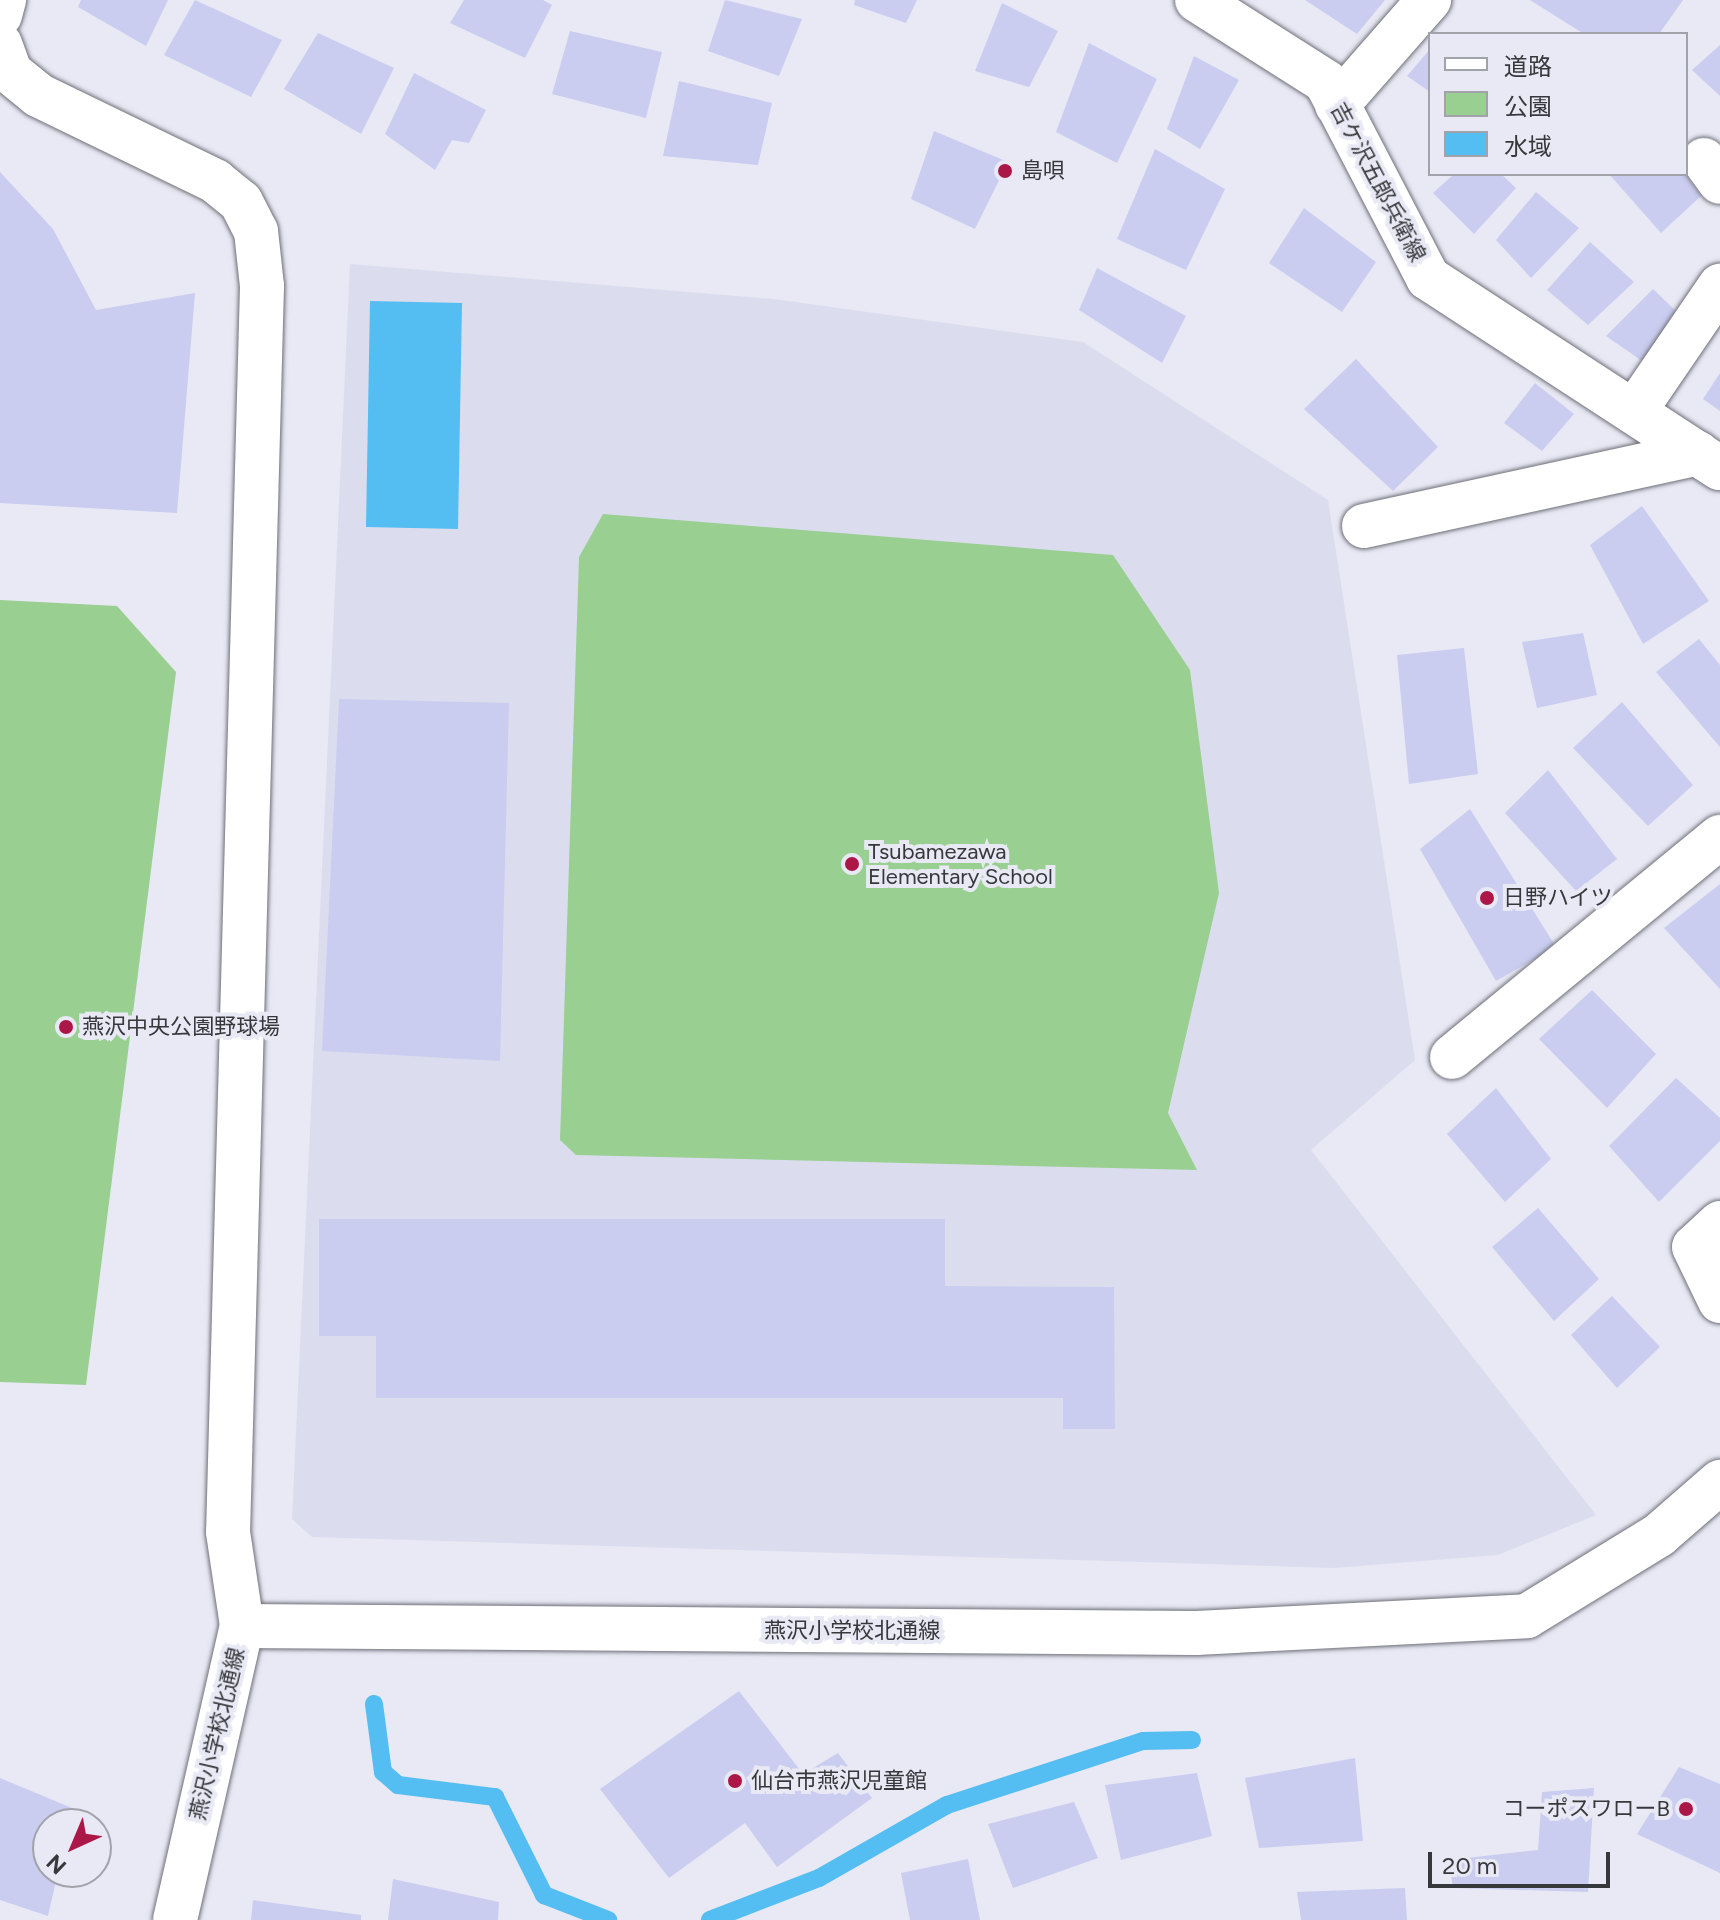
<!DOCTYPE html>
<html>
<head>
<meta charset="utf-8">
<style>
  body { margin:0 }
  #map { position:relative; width:1720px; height:1920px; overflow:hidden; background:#e8e9f4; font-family:Figtree,"Noto Sans JP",sans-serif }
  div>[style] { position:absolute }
  .built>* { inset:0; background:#dbddef }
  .green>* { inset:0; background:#99cf91 }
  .water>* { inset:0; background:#54bdf1 }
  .stream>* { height:18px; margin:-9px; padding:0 9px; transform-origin:9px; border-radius:9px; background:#54bdf1 }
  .building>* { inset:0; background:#cacdf0 }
  .roads { filter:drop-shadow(0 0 2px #6e6f78) drop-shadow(0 0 2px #6e6f78) }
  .minor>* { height:44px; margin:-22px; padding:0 22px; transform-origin:22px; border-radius:22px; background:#fff }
  .dots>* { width:22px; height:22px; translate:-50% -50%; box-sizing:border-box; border:4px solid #e8e9f4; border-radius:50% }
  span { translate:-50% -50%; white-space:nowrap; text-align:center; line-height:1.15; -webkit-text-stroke:8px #e8e9f4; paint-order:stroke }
  .poi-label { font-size:22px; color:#37383c }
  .left { translate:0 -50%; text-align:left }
  .right { translate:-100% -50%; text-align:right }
  .street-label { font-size:22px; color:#37383c }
  .legend { position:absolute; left:1428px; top:32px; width:260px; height:144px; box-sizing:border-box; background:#e8e9f4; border:2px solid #a1a2aa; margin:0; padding:10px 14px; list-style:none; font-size:24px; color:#37383c }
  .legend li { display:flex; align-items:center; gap:16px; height:40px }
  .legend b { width:40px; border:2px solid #a1a2aa }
  .north { position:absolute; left:32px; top:1808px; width:80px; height:80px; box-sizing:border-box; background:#e8e9f4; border:2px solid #a1a2aa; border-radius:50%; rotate:224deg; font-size:22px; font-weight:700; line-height:32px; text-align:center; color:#37383c }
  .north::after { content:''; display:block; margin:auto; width:28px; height:36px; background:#ab1848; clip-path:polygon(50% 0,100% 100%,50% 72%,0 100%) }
  .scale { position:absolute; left:1428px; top:1852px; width:182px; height:36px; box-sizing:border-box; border:4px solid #37383c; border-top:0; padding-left:10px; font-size:24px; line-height:28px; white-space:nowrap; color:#37383c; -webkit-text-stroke:6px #e8e9f4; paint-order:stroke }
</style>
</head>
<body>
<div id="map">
  <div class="built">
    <div style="clip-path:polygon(350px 264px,774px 299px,1083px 342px,1328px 500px,1415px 1060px,1311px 1150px,1596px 1515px,1498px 1555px,1334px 1568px,312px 1537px,292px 1519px)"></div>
  </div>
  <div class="green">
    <div style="clip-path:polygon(603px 514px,1113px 555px,1190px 670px,1219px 893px,1168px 1113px,1197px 1170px,576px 1155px,560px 1140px,579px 557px)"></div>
    <div style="clip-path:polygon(0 600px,117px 606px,176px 672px,86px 1385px,0 1382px)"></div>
  </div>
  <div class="water">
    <div style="clip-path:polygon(370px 301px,462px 303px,458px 529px,366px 527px)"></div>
  </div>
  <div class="stream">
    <div style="left:374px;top:1704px;width:69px;rotate:82.5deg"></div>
    <div style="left:383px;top:1772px;width:20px;rotate:41deg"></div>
    <div style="left:398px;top:1785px;width:98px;rotate:7.1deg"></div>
    <div style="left:495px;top:1797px;width:110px;rotate:63.4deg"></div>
    <div style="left:544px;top:1895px;width:69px;rotate:21.3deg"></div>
    <div style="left:710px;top:1920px;width:117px;rotate:-21.1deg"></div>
    <div style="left:819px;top:1878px;width:147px;rotate:-29.7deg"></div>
    <div style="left:947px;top:1805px;width:206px;rotate:-18.1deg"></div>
    <div style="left:1143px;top:1741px;width:49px;rotate:-1.2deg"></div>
  </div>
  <div class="building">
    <div style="clip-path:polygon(81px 0,168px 0,146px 46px,78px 7px)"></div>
    <div style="clip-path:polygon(195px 0,282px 40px,251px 97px,164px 55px)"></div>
    <div style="clip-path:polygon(464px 0,543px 0,552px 5px,525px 58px,450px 23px)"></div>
    <div style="clip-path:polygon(725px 0,802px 19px,779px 76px,708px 51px)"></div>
    <div style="clip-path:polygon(855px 0,917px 0,906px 23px,854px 5px)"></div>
    <div style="clip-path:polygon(1305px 0,1385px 0,1357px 34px)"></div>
    <div style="clip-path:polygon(1530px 0,1683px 0,1659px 34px,1584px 34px)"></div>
    <div style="clip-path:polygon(1002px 3px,1058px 31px,1029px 87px,975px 71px)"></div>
    <div style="clip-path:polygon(570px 31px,662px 52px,646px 118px,552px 94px)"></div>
    <div style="clip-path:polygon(318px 33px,394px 68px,361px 134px,284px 89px)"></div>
    <div style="clip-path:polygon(1089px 43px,1157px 79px,1117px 163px,1056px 132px)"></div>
    <div style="clip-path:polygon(1720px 45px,1720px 96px,1692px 70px)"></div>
    <div style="clip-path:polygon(1430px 49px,1430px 92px,1407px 76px)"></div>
    <div style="clip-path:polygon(1194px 56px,1239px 80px,1200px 149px,1167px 129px)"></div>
    <div style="clip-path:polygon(414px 73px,486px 110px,469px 143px,452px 140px,435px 170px,385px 134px)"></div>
    <div style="clip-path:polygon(679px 81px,772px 103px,758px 165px,663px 156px)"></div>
    <div style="clip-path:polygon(934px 131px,1008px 162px,975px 229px,911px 199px)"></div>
    <div style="clip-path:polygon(1155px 149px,1225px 189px,1186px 270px,1117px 239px)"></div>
    <div style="clip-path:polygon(0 172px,53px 229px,96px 310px,195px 293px,177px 513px,0 503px)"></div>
    <div style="clip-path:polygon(1454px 174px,1501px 174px,1516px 188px,1474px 234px,1433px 193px)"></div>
    <div style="clip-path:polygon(1609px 174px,1685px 174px,1701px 196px,1661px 233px)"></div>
    <div style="clip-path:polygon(1536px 192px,1579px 228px,1531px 278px,1496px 240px)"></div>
    <div style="clip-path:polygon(1304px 208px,1376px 262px,1342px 312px,1269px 263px)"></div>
    <div style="clip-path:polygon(1590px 242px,1634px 282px,1588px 325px,1547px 290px)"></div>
    <div style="clip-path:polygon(1097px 268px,1186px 316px,1162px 363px,1079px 310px)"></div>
    <div style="clip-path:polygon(1653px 289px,1680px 315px,1642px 361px,1606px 336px)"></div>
    <div style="clip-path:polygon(1356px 359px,1438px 447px,1393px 491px,1304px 409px)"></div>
    <div style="clip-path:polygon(1720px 373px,1720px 411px,1703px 399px)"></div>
    <div style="clip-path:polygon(1535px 383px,1574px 414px,1542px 451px,1504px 423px)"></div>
    <div style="clip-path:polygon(1642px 506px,1709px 601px,1643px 644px,1590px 545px)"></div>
    <div style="clip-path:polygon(1583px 633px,1597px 695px,1537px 708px,1522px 642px)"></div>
    <div style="clip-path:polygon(1699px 639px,1720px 665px,1720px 747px,1656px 672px)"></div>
    <div style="clip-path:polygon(1464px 648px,1478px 774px,1409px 784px,1397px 655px)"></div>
    <div style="clip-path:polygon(339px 699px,509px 703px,500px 1061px,322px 1051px)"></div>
    <div style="clip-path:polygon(1622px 702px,1693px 785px,1648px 826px,1573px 748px)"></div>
    <div style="clip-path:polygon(1548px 770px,1617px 859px,1576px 891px,1505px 813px)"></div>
    <div style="clip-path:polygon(1470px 809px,1556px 947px,1496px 981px,1420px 849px)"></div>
    <div style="clip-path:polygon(1720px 884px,1720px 989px,1664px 928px)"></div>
    <div style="clip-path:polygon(1592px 990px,1656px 1054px,1607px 1108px,1539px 1039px)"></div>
    <div style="clip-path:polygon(1676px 1078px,1720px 1118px,1720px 1141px,1659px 1202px,1609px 1146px)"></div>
    <div style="clip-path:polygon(1496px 1088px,1551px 1159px,1505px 1202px,1447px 1134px)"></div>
    <div style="clip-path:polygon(1538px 1208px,1599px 1279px,1554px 1321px,1492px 1247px)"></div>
    <div style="clip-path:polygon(319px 1219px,945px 1219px,945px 1286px,1114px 1287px,1115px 1429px,1063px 1429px,1063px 1398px,376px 1398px,376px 1336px,319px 1336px)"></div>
    <div style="clip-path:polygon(1612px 1296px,1660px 1347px,1617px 1388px,1571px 1335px)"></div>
    <div style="clip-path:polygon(739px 1691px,803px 1774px,838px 1753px,872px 1798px,777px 1867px,745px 1823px,669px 1878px,600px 1789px)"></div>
    <div style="clip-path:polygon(1355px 1758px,1363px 1841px,1259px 1848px,1245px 1778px)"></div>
    <div style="clip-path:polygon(1679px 1767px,1720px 1784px,1720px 1873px,1637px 1834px)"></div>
    <div style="clip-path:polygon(1197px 1773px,1212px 1836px,1121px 1860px,1105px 1785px)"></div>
    <div style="clip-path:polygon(0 1778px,72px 1808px,68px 1824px,48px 1824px,48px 1872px,58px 1872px,48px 1916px,0 1900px)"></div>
    <div style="clip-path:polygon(1594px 1788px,1588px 1892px,1453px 1888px,1449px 1860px,1538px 1850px,1542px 1792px)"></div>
    <div style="clip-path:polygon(1074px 1802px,1098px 1858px,1013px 1888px,988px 1824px)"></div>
    <div style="clip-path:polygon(968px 1859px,980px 1920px,910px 1920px,901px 1873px)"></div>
    <div style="clip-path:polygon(393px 1879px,499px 1902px,498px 1920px,388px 1920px)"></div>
    <div style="clip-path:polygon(1405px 1888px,1407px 1920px,1301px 1920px,1297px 1892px)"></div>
    <div style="clip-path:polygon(253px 1900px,361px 1915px,361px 1920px,251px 1920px)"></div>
  </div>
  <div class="roads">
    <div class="minor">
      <div style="left:1197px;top:0;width:153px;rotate:32.4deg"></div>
      <div style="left:1326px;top:82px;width:221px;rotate:62.5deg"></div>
      <div style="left:1428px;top:278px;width:348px;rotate:33.1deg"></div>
      <div style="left:0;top:15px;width:16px;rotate:-75deg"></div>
      <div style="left:0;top:44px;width:30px;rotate:70deg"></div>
      <div style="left:10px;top:72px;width:36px;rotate:39deg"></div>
      <div style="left:38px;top:95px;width:197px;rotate:25.9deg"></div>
      <div style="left:215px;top:181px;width:33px;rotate:39deg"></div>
      <div style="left:241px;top:202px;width:33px;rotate:63deg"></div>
      <div style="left:256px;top:231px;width:55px;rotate:83.8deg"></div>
      <div style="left:262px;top:286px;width:1246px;rotate:91.56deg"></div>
      <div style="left:228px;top:1532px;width:95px;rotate:81.5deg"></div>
      <div style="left:1337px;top:105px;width:140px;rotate:-48.8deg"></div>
      <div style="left:1704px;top:160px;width:27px;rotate:54deg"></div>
      <div style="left:1634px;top:412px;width:153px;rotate:-55.7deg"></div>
      <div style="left:1364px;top:526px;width:342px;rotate:-12.3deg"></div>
      <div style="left:1452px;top:1057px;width:347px;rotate:-39.4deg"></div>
      <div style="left:1720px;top:1223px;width:35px;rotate:137deg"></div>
      <div style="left:1694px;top:1247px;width:60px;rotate:64.3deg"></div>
      <div style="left:175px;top:1920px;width:302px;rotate:-77.2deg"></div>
      <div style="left:242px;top:1626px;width:954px;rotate:0.42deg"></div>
      <div style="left:1196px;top:1633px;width:331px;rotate:-2.9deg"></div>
      <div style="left:1527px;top:1616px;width:155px;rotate:-31.5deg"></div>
      <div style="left:1659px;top:1535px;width:81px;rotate:-41deg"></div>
    </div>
  </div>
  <div class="dots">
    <div style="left:1005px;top:171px;background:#ab1848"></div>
    <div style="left:852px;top:864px;background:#ab1848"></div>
    <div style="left:1487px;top:898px;background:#ab1848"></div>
    <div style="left:66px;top:1027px;background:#ab1848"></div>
    <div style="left:735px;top:1781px;background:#ab1848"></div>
    <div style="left:1686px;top:1809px;background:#ab1848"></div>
  </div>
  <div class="poi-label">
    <span class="left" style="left:1021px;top:171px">島唄</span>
    <span class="left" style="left:868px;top:864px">Tsubamezawa<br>Elementary School</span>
    <span class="left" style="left:1503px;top:898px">日野ハイツ</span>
    <span class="left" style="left:82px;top:1027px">燕沢中央公園野球場</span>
    <span class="left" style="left:751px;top:1781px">仙台市燕沢児童館</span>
    <span class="right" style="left:1670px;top:1809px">コーポスワローB</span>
  </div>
  <div class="street-label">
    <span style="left:1378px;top:182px;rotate:62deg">吉ケ沢五郎兵衛線</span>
    <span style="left:852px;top:1631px">燕沢小学校北通線</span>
    <span style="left:217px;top:1734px;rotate:-77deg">燕沢小学校北通線</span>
  </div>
  <ul class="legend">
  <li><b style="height:10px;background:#fff"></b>道路</li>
  <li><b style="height:22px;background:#99cf91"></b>公園</li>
  <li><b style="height:22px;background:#54bdf1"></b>水域</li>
  </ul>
  <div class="north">N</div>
  <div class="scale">20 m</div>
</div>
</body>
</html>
